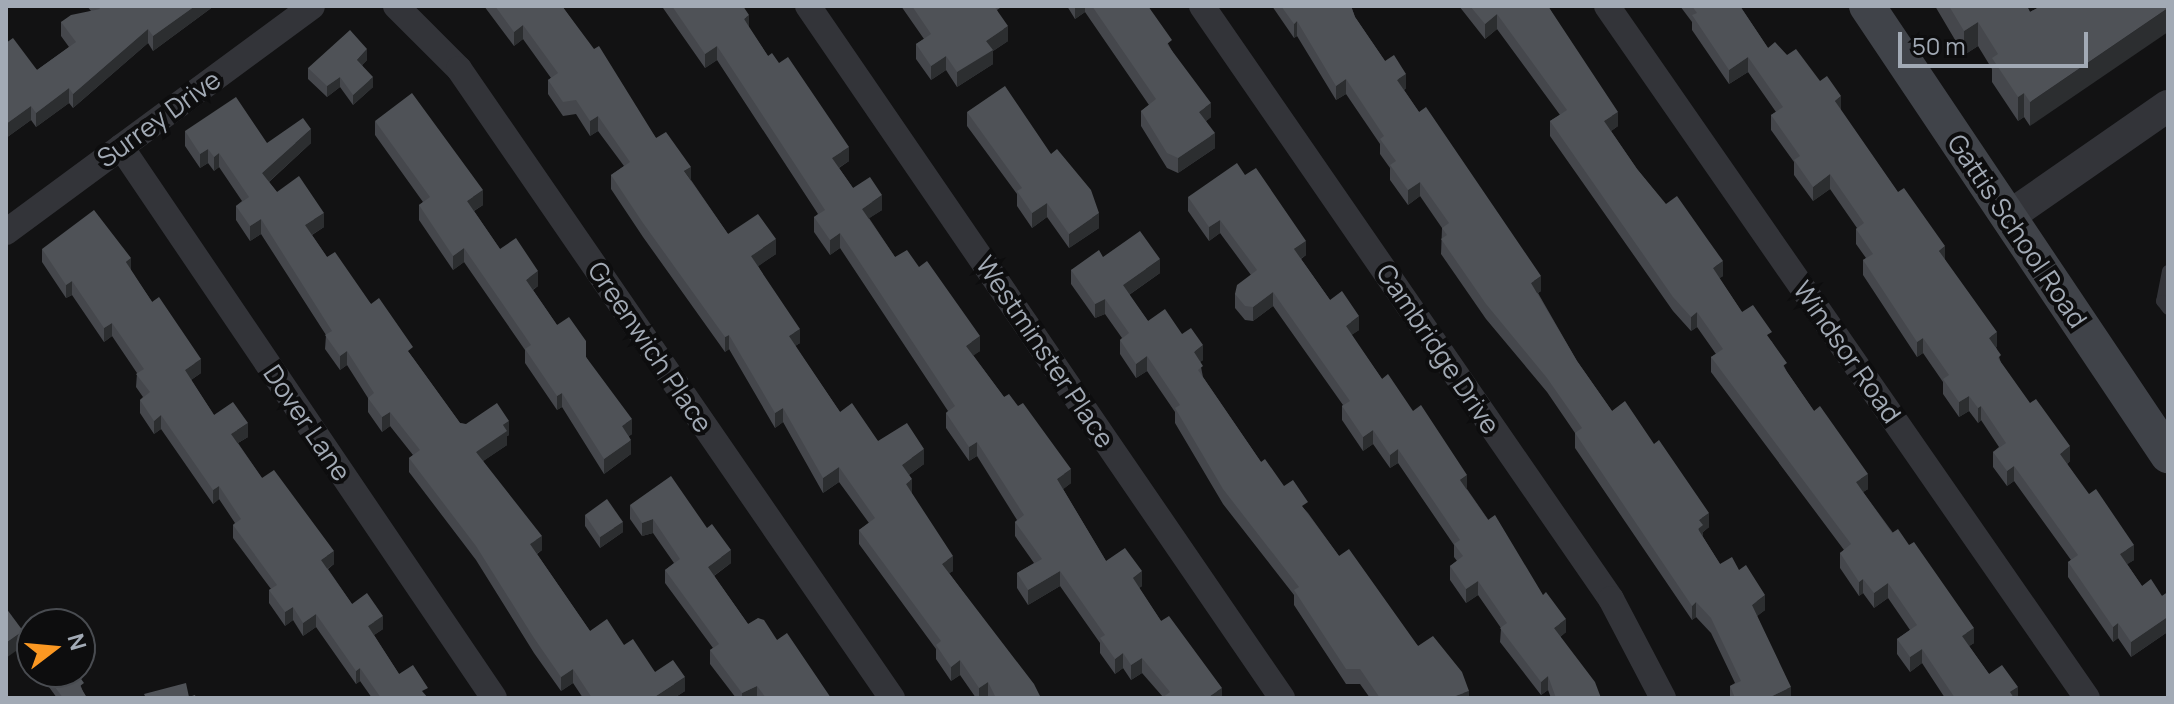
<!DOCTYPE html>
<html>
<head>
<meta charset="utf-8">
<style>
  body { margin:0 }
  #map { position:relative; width:2174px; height:704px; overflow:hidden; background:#121213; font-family:Manrope,sans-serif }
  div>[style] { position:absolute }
  .service>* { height:12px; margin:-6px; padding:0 6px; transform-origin:6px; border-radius:6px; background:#333439 }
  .minor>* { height:26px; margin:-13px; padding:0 13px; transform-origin:13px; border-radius:13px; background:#333439 }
  .tertiary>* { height:32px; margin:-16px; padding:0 16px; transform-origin:16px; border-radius:16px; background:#333439 }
  .secondary>* { height:36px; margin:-18px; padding:0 18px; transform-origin:18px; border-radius:18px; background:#404349 }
  .wall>* { inset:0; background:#45474c }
  .shaded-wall>* { inset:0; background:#2c2e30 }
  .building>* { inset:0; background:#4f5257 }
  span { translate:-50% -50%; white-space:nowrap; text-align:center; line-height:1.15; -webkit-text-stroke:8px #0d0d0e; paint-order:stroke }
  .street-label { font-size:26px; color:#a2aab5 }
  .frame { position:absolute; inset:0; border:8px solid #a2aab5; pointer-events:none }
  .north { position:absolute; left:16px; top:608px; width:80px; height:80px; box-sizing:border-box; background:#0d0d0e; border:2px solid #494c51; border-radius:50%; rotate:74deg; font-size:22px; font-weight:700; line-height:32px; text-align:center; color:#a2aab5 }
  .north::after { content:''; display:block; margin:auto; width:28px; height:36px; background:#fb9822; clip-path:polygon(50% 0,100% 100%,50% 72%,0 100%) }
  .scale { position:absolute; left:1898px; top:32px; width:190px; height:36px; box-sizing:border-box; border:4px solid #a2aab5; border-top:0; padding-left:10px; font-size:24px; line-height:28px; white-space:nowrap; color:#a2aab5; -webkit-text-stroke:6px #0d0d0e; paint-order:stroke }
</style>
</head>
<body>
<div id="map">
  <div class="service">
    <div style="left:2168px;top:271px;width:31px;rotate:101deg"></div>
    <div style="left:2162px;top:301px;width:10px;rotate:53deg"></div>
  </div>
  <div class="minor">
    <div style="left:396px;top:6px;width:89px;rotate:45deg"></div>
    <div style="left:459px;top:69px;width:764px;rotate:55.46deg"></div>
    <div style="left:808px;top:6px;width:839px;rotate:55.59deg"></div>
    <div style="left:1202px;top:6px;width:720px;rotate:55.41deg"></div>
    <div style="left:1611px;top:599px;width:112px;rotate:62.3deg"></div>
    <div style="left:1607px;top:6px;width:842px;rotate:55.25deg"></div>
    <div style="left:121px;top:147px;width:665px;rotate:55.9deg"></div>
    <div style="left:6px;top:232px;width:380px;rotate:-36.4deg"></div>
  </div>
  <div class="tertiary">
    <div style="left:2008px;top:217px;width:195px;rotate:-34.8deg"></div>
  </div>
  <div class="secondary">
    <div style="left:1867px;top:6px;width:541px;rotate:56.16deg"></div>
  </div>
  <div class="wall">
    <div style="clip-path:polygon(87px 6px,214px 6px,153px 51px,148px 43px,73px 108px,69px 103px,36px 127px,31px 120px,6px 138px,6px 43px,37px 70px,69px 47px,61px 36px,61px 22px,91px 11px)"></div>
    <div style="clip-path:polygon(484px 6px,562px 6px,656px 138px,691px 180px,728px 234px,776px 254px,758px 266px,800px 343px,795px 346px,840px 412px,878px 441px,924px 464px,909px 475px,912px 494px,953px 571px,949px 573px,1041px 698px,989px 698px,988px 696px,986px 698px,976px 698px,960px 675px,951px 681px,936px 659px,936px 649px,859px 544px,859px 530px,869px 523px,839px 482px,823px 493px,783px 422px,775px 428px,729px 349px,725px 352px,643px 237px,611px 189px,611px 175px,624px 166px,598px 131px,590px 136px,576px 114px,563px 116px,548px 94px,548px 80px,551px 78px,523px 39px,514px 46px)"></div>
    <div style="clip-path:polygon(663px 6px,743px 6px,749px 28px,768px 56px,849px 161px,839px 168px,853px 188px,882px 210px,869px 218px,895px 257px,980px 351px,973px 355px,1004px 397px,1071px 483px,1063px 489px,1106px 561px,1142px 586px,1139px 588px,1161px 621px,1222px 698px,1163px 697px,1142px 673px,1131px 680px,1123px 668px,1115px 674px,1100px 653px,1100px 643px,1060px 586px,1028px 605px,1017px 588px,1017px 573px,1034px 563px,1015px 536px,1015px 522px,1017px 520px,977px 456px,969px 461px,946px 428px,946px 413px,948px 411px,840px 248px,830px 255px,814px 232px,814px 217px,818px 214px,717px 60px,705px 68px,663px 8px)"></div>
    <div style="clip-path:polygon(901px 6px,1003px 6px,997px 10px,1008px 41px,993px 51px,993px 64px,957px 87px,946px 70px,931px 80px,916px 59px,916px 44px,924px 39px)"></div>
    <div style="clip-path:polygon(1067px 6px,1148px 6px,1172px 51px,1211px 117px,1206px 121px,1215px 148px,1178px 173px,1167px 168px,1141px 126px,1141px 111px,1149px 105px,1085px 12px,1075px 19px)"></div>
    <div style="clip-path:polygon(1272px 6px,1351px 6px,1355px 17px,1385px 61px,1406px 88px,1404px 90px,1541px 291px,1538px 293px,1577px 361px,1612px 411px,1709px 527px,1703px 532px,1703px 537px,1720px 564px,1765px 610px,1757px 616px,1791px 698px,1730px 698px,1730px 686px,1735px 683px,1711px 633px,1696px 617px,1692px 620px,1575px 448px,1575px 433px,1547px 392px,1486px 319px,1441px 254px,1442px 228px,1420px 196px,1408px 205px,1390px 180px,1390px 168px,1380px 154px,1380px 144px,1346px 94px,1336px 100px,1297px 36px,1294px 38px)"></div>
    <div style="clip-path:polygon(1459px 6px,1548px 6px,1618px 126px,1611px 131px,1637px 169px,1723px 276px,1719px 278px,1742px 312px,1772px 342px,1787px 372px,1868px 489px,1863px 492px,1974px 643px,1969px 646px,1989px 674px,2018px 698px,1945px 698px,1922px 663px,1910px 672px,1897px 654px,1897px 639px,1910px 630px,1888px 598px,1874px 608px,1863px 593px,1859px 596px,1840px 568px,1840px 553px,1844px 550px,1711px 372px,1711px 357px,1716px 354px,1697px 327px,1691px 331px,1673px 311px,1550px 136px,1550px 121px,1560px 115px,1497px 29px,1485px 39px)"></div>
    <div style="clip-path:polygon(1680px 6px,1740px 6px,1768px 48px,1787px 55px,1841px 111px,1945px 260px,1997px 346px,1996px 347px,2001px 363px,2070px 461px,2067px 464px,2134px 560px,2127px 564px,2142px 586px,2162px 596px,2168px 592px,2168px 635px,2166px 633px,2131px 657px,2118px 638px,2113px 642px,2068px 577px,2068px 562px,2071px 560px,2014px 481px,2007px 486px,1993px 467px,1993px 452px,1999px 447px,1981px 420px,1978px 423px,1969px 411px,1959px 417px,1943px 394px,1943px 382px,1923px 353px,1917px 357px,1863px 275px,1863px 260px,1866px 258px,1856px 244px,1856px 229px,1857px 228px,1830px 189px,1813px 201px,1794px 175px,1794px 162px,1771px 130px,1771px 115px,1776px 112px,1748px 72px,1729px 84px,1692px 30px,1692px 22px)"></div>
    <div style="clip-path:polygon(1935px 6px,2027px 6px,2030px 12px,2041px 6px,2030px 126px,2024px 117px,2018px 121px,1992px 82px,1992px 69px,1978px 46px,1964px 55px)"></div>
    <div style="clip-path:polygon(367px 60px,362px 65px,373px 87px,353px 105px,340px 87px,327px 97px,308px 79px,308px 68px)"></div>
    <div style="clip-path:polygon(967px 112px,1051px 154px,1099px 228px,1069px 248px,1047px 217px,1032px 228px,1017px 206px,1017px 194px,967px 126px)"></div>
    <div style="clip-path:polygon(375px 121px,483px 205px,474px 211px,500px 249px,538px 286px,533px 290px,557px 325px,586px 357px,632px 434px,629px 436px,631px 454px,604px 474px,562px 407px,557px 410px,525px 363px,525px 350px,464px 262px,453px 270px,419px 220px,419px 205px,423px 202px,375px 135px)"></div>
    <div style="clip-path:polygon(185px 131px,267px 143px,311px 143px,269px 182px,277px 192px,324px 227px,312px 235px,327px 257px,371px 304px,413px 358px,460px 423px,509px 435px,507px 436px,507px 445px,483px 461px,542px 550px,537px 554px,590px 631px,624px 645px,655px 672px,685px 691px,674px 698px,583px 698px,573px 683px,561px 691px,534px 653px,476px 560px,409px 472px,409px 458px,413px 455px,390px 426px,382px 432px,368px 412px,368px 398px,347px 365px,340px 370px,325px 349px,326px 335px,261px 234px,250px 241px,236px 220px,236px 206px,242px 201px,219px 167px,214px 171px,208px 163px,200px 168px,185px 146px)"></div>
    <div style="clip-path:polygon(1188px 197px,1306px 255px,1301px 259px,1330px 300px,1359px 330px,1351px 335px,1382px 379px,1467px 489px,1566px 632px,1560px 637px,1601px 698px,1551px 698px,1548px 690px,1541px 695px,1500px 642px,1501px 628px,1478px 595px,1466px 603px,1450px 580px,1450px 566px,1457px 561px,1454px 557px,1454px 545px,1398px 463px,1390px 468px,1373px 444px,1363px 451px,1342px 420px,1342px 406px,1343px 405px,1273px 306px,1253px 321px,1245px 320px,1235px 308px,1235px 294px,1251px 275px,1220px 233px,1209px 241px,1188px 211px)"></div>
    <div style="clip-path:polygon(42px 249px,131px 271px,201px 373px,191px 380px,214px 415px,248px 437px,238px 443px,262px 478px,334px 564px,328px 569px,352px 604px,383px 629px,374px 635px,399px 674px,428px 698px,372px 698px,360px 681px,356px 684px,316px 627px,303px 636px,293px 620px,285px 626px,269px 603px,269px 590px,271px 589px,233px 538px,233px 525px,235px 523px,219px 499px,213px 504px,161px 429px,154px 434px,140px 413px,140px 400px,143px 397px,136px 387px,137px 373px,112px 336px,104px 342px,72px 295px,66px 298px,42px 262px)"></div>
    <div style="clip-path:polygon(1103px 257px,1160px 273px,1129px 295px,1148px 321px,1182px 334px,1203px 360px,1200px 362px,1203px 377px,1261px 462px,1308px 513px,1339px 556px,1418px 646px,1469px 698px,1370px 698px,1360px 684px,1346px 684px,1294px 605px,1294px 595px,1223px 504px,1175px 423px,1175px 412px,1147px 371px,1136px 378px,1120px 354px,1120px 340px,1122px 338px,1105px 314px,1095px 318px,1071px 284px,1071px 270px)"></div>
    <div style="clip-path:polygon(630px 505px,731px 563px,714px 576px,748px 624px,777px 640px,831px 698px,736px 698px,710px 664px,710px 650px,713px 648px,665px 583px,665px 570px,674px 563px,653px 533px,642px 536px,630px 519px)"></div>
    <div style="clip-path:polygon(585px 515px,623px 532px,600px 548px,585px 526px)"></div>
    <div style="clip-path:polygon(32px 635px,32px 663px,23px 650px,23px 641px)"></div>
    <div style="clip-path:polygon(38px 672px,76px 672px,83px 692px,87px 698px,57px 698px)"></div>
  </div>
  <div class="shaded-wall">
    <div style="clip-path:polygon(195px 6px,214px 6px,153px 51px,153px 36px)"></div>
    <div style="clip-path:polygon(1075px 6px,1085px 6px,1085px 12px,1075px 19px)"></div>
    <div style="clip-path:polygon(2168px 8px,2168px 32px,2030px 126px,2030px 102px)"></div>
    <div style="clip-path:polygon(1497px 14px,1497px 29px,1485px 39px,1485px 24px)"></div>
    <div style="clip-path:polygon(749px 15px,749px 29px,744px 19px)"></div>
    <div style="clip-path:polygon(1297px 21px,1297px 36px,1294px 38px,1294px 24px)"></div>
    <div style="clip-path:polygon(1978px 22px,1978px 46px,1964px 55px,1964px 31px)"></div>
    <div style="clip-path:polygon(523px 25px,523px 39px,514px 46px,514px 32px)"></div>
    <div style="clip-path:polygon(1008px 26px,1008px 41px,993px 51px,993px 64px,957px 87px,957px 72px,986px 41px)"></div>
    <div style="clip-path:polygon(148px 29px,148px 43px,73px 108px,73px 94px)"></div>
    <div style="clip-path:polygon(717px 46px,717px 60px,705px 68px,705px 54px)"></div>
    <div style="clip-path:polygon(367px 49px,367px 60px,357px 70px,357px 60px)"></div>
    <div style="clip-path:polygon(946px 56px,946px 70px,931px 80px,931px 66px)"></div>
    <div style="clip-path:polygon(1748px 57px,1748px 72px,1729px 84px,1729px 70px)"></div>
    <div style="clip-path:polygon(1406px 74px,1406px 88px,1397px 94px,1397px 80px)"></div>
    <div style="clip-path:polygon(340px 77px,340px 87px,327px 97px,327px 86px)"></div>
    <div style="clip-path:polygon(373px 77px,373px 87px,353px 105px,353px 95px)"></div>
    <div style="clip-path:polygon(1346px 79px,1346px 94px,1336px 100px,1336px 86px)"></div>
    <div style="clip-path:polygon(69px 88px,69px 103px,36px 127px,36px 113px)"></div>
    <div style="clip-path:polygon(2024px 93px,2024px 117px,2018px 121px,2018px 97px)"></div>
    <div style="clip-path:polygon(1841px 96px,1841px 111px,1835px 101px)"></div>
    <div style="clip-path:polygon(1211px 103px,1211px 117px,1199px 127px,1199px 112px)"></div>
    <div style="clip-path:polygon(31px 106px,31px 120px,6px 138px,6px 124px)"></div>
    <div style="clip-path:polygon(1618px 112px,1618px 126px,1604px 136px,1604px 121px)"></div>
    <div style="clip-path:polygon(598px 116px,598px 131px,590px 136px,590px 121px)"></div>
    <div style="clip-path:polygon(311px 129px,311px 143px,262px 188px,262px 173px)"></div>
    <div style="clip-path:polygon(1215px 133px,1215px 148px,1178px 173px,1178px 158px)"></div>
    <div style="clip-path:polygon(849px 147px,849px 161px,832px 172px,832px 158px)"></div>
    <div style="clip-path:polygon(208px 149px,208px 163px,200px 168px,200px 154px)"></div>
    <div style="clip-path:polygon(219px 153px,219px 167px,214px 171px,214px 157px)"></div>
    <div style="clip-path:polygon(691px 167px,691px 181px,684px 171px)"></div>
    <div style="clip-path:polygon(1830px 174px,1830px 189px,1813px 201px,1813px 187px)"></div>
    <div style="clip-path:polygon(1420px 182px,1420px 196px,1408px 205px,1408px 190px)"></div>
    <div style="clip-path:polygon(483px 190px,483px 205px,467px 215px,467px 201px)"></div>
    <div style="clip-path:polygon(882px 195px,882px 210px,862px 223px,862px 209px)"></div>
    <div style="clip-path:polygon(1047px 203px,1047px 217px,1032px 228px,1032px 213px)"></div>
    <div style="clip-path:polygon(324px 213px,324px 227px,305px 239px,305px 225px)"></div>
    <div style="clip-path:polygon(1099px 213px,1099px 228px,1069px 248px,1069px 234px)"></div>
    <div style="clip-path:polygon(261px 219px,261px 234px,250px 241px,250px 226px)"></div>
    <div style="clip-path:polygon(1220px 220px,1220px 233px,1209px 241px,1209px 227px)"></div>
    <div style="clip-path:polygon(840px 233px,840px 248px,830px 255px,830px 240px)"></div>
    <div style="clip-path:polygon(776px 239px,776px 254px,751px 271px,751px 256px)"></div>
    <div style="clip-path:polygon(1306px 241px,1306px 255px,1294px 263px,1294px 249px)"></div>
    <div style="clip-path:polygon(1945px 246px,1945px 261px,1939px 251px)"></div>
    <div style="clip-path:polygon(464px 248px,464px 262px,453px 270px,453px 256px)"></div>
    <div style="clip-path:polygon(131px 258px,131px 272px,126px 262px)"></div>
    <div style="clip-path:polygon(1160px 259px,1160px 273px,1123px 299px,1123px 285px)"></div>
    <div style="clip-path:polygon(1723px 261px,1723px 276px,1713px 283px,1713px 268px)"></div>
    <div style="clip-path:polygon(538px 271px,538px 286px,526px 294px,526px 280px)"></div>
    <div style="clip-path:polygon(1541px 276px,1541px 291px,1531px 297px,1531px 283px)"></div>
    <div style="clip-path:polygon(72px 281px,72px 295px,66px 298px,66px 285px)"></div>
    <div style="clip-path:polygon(1273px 292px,1273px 306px,1253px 321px,1253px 307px)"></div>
    <div style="clip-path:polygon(1105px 299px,1105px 314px,1095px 318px,1095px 304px)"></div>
    <div style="clip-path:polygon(1697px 312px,1697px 327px,1691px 331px,1691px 317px)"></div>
    <div style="clip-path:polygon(1359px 316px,1359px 330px,1346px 339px,1346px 326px)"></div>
    <div style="clip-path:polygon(112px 323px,112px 336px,104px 342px,104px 328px)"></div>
    <div style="clip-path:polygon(800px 329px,800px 343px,789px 350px,789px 336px)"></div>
    <div style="clip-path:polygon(1997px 332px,1997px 346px,1989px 352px,1989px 338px)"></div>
    <div style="clip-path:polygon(729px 335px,729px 349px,725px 352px,725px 337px)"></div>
    <div style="clip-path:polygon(980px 336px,980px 351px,966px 361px,966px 346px)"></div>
    <div style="clip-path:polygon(1923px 338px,1923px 353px,1917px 357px,1917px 342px)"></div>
    <div style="clip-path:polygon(1203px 345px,1203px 360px,1194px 366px,1194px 352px)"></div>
    <div style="clip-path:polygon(347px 351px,347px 365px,340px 370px,340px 356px)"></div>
    <div style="clip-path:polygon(1147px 356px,1147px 371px,1136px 378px,1136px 364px)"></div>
    <div style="clip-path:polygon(201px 359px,201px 373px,185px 384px,185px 370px)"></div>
    <div style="clip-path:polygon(562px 393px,562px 407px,557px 410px,557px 396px)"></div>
    <div style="clip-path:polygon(1969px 396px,1969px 411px,1959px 417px,1959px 402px)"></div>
    <div style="clip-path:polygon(1981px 406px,1981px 420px,1978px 423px,1978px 408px)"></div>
    <div style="clip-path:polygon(783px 408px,783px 422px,775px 428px,775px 413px)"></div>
    <div style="clip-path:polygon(390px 412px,390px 426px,382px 432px,382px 417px)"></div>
    <div style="clip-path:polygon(161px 415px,161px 429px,154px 434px,154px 421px)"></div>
    <div style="clip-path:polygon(632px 419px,632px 434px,622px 441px,622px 426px)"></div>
    <div style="clip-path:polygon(509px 421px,509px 435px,507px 436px,507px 445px,476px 466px,476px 452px,503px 425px)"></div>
    <div style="clip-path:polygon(248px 423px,248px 437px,231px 447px,231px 434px)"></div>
    <div style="clip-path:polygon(1373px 430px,1373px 444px,1363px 451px,1363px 437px)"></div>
    <div style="clip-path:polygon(631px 440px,631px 454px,604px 474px,604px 459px)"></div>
    <div style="clip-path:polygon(977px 442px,977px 456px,969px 461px,969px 447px)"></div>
    <div style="clip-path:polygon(2070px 446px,2070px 461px,2060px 469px,2060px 454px)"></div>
    <div style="clip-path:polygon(924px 449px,924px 464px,902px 480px,902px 465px)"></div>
    <div style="clip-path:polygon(1398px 449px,1398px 463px,1390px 468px,1390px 455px)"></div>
    <div style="clip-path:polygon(2014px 466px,2014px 481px,2007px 486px,2007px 471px)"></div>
    <div style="clip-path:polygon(839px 467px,839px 482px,823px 493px,823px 478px)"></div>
    <div style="clip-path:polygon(1071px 469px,1071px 483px,1057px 494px,1057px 479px)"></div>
    <div style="clip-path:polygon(1868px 474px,1868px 489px,1856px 497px,1856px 482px)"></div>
    <div style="clip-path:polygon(1467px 475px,1467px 489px,1460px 494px,1460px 480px)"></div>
    <div style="clip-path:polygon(912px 479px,912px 494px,906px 499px,906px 484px)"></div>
    <div style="clip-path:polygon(219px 486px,219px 499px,213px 504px,213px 490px)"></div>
    <div style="clip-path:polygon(1709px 513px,1709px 527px,1703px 532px,1703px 540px,1698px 544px,1699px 520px)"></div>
    <div style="clip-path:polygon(653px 519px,653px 533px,642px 536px,642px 523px)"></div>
    <div style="clip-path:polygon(623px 522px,623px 532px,600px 548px,600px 537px)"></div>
    <div style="clip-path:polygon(542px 536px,542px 550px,530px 558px,530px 544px)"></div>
    <div style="clip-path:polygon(2134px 545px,2134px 560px,2120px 569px,2120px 554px)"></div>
    <div style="clip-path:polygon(731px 550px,731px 563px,708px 580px,708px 567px)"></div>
    <div style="clip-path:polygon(334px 551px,334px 564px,321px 573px,321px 560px)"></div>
    <div style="clip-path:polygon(953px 556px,953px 571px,942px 578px,942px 564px)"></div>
    <div style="clip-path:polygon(1060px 571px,1060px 586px,1028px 605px,1028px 590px)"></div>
    <div style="clip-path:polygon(1142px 571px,1142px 586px,1133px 592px,1133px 578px)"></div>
    <div style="clip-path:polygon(1863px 579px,1863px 593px,1859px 596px,1859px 582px)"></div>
    <div style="clip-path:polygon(1478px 581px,1478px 595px,1466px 603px,1466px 589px)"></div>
    <div style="clip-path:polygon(1888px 583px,1888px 598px,1874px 608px,1874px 593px)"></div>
    <div style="clip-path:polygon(1765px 595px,1765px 610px,1752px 620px,1752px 605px)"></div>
    <div style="clip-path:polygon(1696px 602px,1696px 617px,1692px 620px,1692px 606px)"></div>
    <div style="clip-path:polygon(293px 607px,293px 620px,285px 626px,285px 612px)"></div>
    <div style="clip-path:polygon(316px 614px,316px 627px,303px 636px,303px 623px)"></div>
    <div style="clip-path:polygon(383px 616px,383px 629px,368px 639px,368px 626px)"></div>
    <div style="clip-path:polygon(2166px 618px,2166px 633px,2131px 657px,2131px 642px)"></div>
    <div style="clip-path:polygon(1566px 619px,1566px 632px,1554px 642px,1554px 628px)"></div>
    <div style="clip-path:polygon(2118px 623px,2118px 638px,2113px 642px,2113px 627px)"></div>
    <div style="clip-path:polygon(1974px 628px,1974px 643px,1962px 651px,1962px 636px)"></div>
    <div style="clip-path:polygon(23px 631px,23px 646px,6px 658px,6px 643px)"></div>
    <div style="clip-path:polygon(1922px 649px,1922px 663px,1910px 672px,1910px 657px)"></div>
    <div style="clip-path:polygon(1123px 653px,1123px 668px,1115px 674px,1115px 659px)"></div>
    <div style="clip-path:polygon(1142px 658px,1142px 673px,1131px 680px,1131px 665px)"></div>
    <div style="clip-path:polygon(960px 660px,960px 675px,951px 681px,951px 667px)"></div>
    <div style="clip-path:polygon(360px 668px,360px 681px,356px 684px,356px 671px)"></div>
    <div style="clip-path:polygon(573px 669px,573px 683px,561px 691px,561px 677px)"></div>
    <div style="clip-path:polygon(1548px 676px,1548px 690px,1541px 695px,1541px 682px)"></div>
    <div style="clip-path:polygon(685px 677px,685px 691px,674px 698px,653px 698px)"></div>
    <div style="clip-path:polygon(988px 682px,988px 696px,986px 698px,979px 698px,979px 688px)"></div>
    <div style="clip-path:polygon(757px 686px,757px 698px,742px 698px,742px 693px)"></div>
    <div style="clip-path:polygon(1791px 687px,1791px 698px,1768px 698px)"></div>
    <div style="clip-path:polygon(2018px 687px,2018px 698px,2010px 698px,2010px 692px)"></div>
    <div style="clip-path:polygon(1222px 688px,1222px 698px,1207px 698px)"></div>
    <div style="clip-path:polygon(1469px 691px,1469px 698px,1450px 698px)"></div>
  </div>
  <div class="building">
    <div style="clip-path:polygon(98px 6px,195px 6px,153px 36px,148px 29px,73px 94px,69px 88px,36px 113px,31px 106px,6px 124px,6px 43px,13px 38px,37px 70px,76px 42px,61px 22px,71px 15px,100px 9px)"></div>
    <div style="clip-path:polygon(495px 6px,562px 6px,594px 49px,599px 46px,656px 138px,666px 132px,691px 167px,684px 171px,728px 234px,758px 214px,776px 239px,751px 256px,800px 329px,789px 336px,840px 412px,852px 403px,878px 441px,907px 423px,924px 449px,902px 465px,912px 479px,906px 484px,953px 556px,942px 564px,1034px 684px,1041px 698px,996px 698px,988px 682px,979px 688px,960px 660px,951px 667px,936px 645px,941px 641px,859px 530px,875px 518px,839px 467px,823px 478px,783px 408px,775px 413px,729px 335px,725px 337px,643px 223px,611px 175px,630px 162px,598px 116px,590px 121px,576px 100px,563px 102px,548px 80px,558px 73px,523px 25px,514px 32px)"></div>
    <div style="clip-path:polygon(672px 6px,743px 6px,749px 15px,744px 19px,768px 56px,772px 53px,779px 63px,788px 57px,849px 147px,832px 158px,853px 188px,870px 177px,882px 195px,862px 209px,895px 257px,907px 250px,919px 267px,927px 261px,980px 336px,966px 346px,1004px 397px,1009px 394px,1018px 406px,1023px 403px,1071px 469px,1057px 479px,1106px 561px,1125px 548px,1142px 571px,1133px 578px,1161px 621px,1169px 616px,1222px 688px,1207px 698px,1162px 698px,1170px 692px,1142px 658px,1131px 665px,1123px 653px,1115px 659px,1100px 638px,1105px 635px,1060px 571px,1028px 590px,1017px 573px,1042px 559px,1015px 522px,1024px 515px,977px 442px,969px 447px,946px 413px,955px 406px,853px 252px,840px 233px,830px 240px,814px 217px,825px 210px,717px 46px,705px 54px)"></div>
    <div style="clip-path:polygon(912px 6px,994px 6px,1008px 26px,986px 41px,993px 50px,957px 72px,946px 56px,931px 66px,916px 44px,931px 34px)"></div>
    <div style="clip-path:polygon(1092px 6px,1148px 6px,1172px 40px,1167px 44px,1211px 103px,1199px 112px,1215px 133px,1178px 158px,1167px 153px,1141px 111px,1156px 99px)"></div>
    <div style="clip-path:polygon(1281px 6px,1351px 6px,1355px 17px,1385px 61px,1394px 55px,1406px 74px,1397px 80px,1419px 112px,1426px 107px,1541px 276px,1531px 283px,1577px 361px,1612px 411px,1625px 401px,1654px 444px,1659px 440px,1709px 513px,1699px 520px,1703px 525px,1698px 529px,1720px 564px,1732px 557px,1739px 570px,1746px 565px,1765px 595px,1752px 605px,1791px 687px,1768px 698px,1735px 698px,1730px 686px,1741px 681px,1711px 618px,1696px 602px,1692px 606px,1575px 433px,1582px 428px,1547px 378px,1486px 304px,1441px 239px,1447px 235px,1442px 228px,1449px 223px,1420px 182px,1408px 190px,1390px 165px,1396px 161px,1380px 139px,1384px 136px,1346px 79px,1336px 86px,1297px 21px,1294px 24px)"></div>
    <div style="clip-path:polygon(1470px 6px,1548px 6px,1618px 112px,1604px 121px,1637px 169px,1666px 204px,1677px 196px,1708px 240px,1723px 261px,1713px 268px,1742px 312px,1753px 305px,1772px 332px,1767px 335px,1787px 363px,1783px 366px,1814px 411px,1820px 406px,1868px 474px,1856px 482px,1892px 533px,1898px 529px,1909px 545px,1914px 542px,1974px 628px,1962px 636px,1989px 674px,2002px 665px,2018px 687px,2010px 692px,2014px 698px,1955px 698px,1922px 649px,1910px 657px,1897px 639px,1917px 625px,1888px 583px,1874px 593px,1863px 579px,1859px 582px,1840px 553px,1851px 544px,1711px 357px,1723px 349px,1697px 312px,1691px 317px,1673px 297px,1550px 121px,1567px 110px,1497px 14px,1485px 24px)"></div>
    <div style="clip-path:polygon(1692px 6px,1740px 6px,1768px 48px,1775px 42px,1787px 55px,1796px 49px,1820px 81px,1827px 76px,1841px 96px,1835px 101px,1898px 192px,1904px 188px,1945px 246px,1939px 251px,1997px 332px,1989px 338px,2001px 355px,1998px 358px,2030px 403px,2036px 399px,2070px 446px,2060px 454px,2089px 494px,2096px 489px,2134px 545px,2120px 554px,2142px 586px,2151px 579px,2162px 596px,2168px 592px,2168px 621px,2166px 618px,2131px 642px,2118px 623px,2113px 627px,2068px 562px,2078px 555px,2014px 466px,2007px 471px,1993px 452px,2006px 443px,1981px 406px,1978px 408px,1969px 396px,1959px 402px,1943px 379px,1949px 375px,1923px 338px,1917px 342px,1863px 260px,1873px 254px,1856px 229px,1864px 223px,1830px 174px,1813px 187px,1794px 160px,1800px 156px,1771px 115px,1783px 107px,1748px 57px,1729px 70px,1692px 15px,1697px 13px)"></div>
    <div style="clip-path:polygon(1949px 6px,2027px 6px,2030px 12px,2041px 6px,2168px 6px,2168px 8px,2030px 102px,2024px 93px,2018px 97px,1992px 58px,1998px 54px,1978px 22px,1964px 31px)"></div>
    <div style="clip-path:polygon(350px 30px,367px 49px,357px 60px,373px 77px,353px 95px,340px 77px,327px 86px,308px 68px)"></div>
    <div style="clip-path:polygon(1005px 86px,1051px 154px,1057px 149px,1091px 190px,1099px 213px,1069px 234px,1047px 203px,1032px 213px,1017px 191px,1022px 188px,967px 112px)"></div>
    <div style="clip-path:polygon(412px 93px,483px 190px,467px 201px,500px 249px,516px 238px,538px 271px,526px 280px,557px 325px,569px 317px,586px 341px,586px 357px,632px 419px,622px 426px,631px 440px,604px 459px,562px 393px,557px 396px,525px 349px,531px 345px,464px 248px,453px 256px,419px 205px,430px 197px,375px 121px)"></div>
    <div style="clip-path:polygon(236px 97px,267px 143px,303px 118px,311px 129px,262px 173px,277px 192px,299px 176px,324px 213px,305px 225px,327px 257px,335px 252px,371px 304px,379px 298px,413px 347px,408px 351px,460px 423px,466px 424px,497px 403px,509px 421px,503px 425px,507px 431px,476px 452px,542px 536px,530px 544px,590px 631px,607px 619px,624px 645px,633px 639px,655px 672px,673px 660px,685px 677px,653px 698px,592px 698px,573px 669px,561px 677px,534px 638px,476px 546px,409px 458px,420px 450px,390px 412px,382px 417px,368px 398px,374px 393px,347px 351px,340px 356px,325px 335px,332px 331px,261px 219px,250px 226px,236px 206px,249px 197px,219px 153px,214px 157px,208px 149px,200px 154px,185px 131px)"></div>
    <div style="clip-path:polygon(1237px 163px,1245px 175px,1256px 168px,1306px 241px,1294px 249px,1330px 300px,1342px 291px,1359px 316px,1346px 326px,1382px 379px,1388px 374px,1413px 411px,1421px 405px,1467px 475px,1460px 480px,1488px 520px,1495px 515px,1543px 595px,1546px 592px,1566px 619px,1554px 628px,1595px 682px,1601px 698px,1556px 698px,1548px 676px,1541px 682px,1500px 628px,1507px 623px,1478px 581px,1466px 589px,1450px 566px,1463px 556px,1454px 544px,1460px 540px,1398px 449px,1390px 455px,1373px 430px,1363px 437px,1342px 406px,1350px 401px,1273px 292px,1253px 307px,1245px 306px,1235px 294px,1237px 285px,1257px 270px,1220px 220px,1209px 227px,1188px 197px)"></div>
    <div style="clip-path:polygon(94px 210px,131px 258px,126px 262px,152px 302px,159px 297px,201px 359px,185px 370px,214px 415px,233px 402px,248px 423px,231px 434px,262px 478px,274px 470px,334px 551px,321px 560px,352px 604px,367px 593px,383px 616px,368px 626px,399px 674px,413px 665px,428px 688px,422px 691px,428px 698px,381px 698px,360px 668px,356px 671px,316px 614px,303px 623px,293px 607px,285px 612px,269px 590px,277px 585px,233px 525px,241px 519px,219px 486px,213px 490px,161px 415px,154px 421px,140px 400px,150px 392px,136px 374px,144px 369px,112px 323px,104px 328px,72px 281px,66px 285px,42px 249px)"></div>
    <div style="clip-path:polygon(1140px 231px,1160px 259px,1123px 285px,1148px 321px,1165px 309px,1182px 334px,1191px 328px,1203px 345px,1194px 352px,1203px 366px,1198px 370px,1261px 462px,1265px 459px,1284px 486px,1293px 480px,1308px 502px,1302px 506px,1339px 556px,1349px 549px,1418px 646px,1433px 636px,1462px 672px,1469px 691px,1450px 698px,1380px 698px,1360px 669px,1346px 669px,1294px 590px,1299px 587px,1223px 489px,1175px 408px,1180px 405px,1147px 356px,1136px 364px,1120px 340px,1129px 333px,1105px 299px,1095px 304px,1071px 270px,1099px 250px,1103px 257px)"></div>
    <div style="clip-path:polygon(671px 476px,707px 528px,712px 524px,731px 550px,708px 567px,748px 624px,758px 618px,764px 620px,777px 640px,787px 633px,831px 698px,766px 698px,757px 686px,742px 693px,710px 650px,719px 644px,665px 570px,680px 559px,653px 519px,642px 523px,630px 505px)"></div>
    <div style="clip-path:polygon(607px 499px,623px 522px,600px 537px,585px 515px)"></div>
    <div style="clip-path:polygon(6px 608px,23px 631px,6px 643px)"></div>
    <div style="clip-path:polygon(32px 635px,32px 655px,23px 641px)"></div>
    <div style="clip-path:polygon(44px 672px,76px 672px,84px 683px,80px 686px,87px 698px,63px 698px)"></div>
    <div style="clip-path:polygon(186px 683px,189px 697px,195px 695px,196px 698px,146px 698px,144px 694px)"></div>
  </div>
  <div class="street-label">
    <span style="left:159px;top:119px;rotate:-36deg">Surrey Drive</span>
    <span style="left:2017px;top:231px;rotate:56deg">Gattis School Road</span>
    <span style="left:650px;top:347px;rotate:56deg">Greenwich Place</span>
    <span style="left:1438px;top:349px;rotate:56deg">Cambridge Drive</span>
    <span style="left:1045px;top:352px;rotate:56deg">Westminster Place</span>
    <span style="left:1847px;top:352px;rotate:55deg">Windsor Road</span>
    <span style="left:307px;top:423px;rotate:56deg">Dover Lane</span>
  </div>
  <div class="frame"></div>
  <div class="north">N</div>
  <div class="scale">50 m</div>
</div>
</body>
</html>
